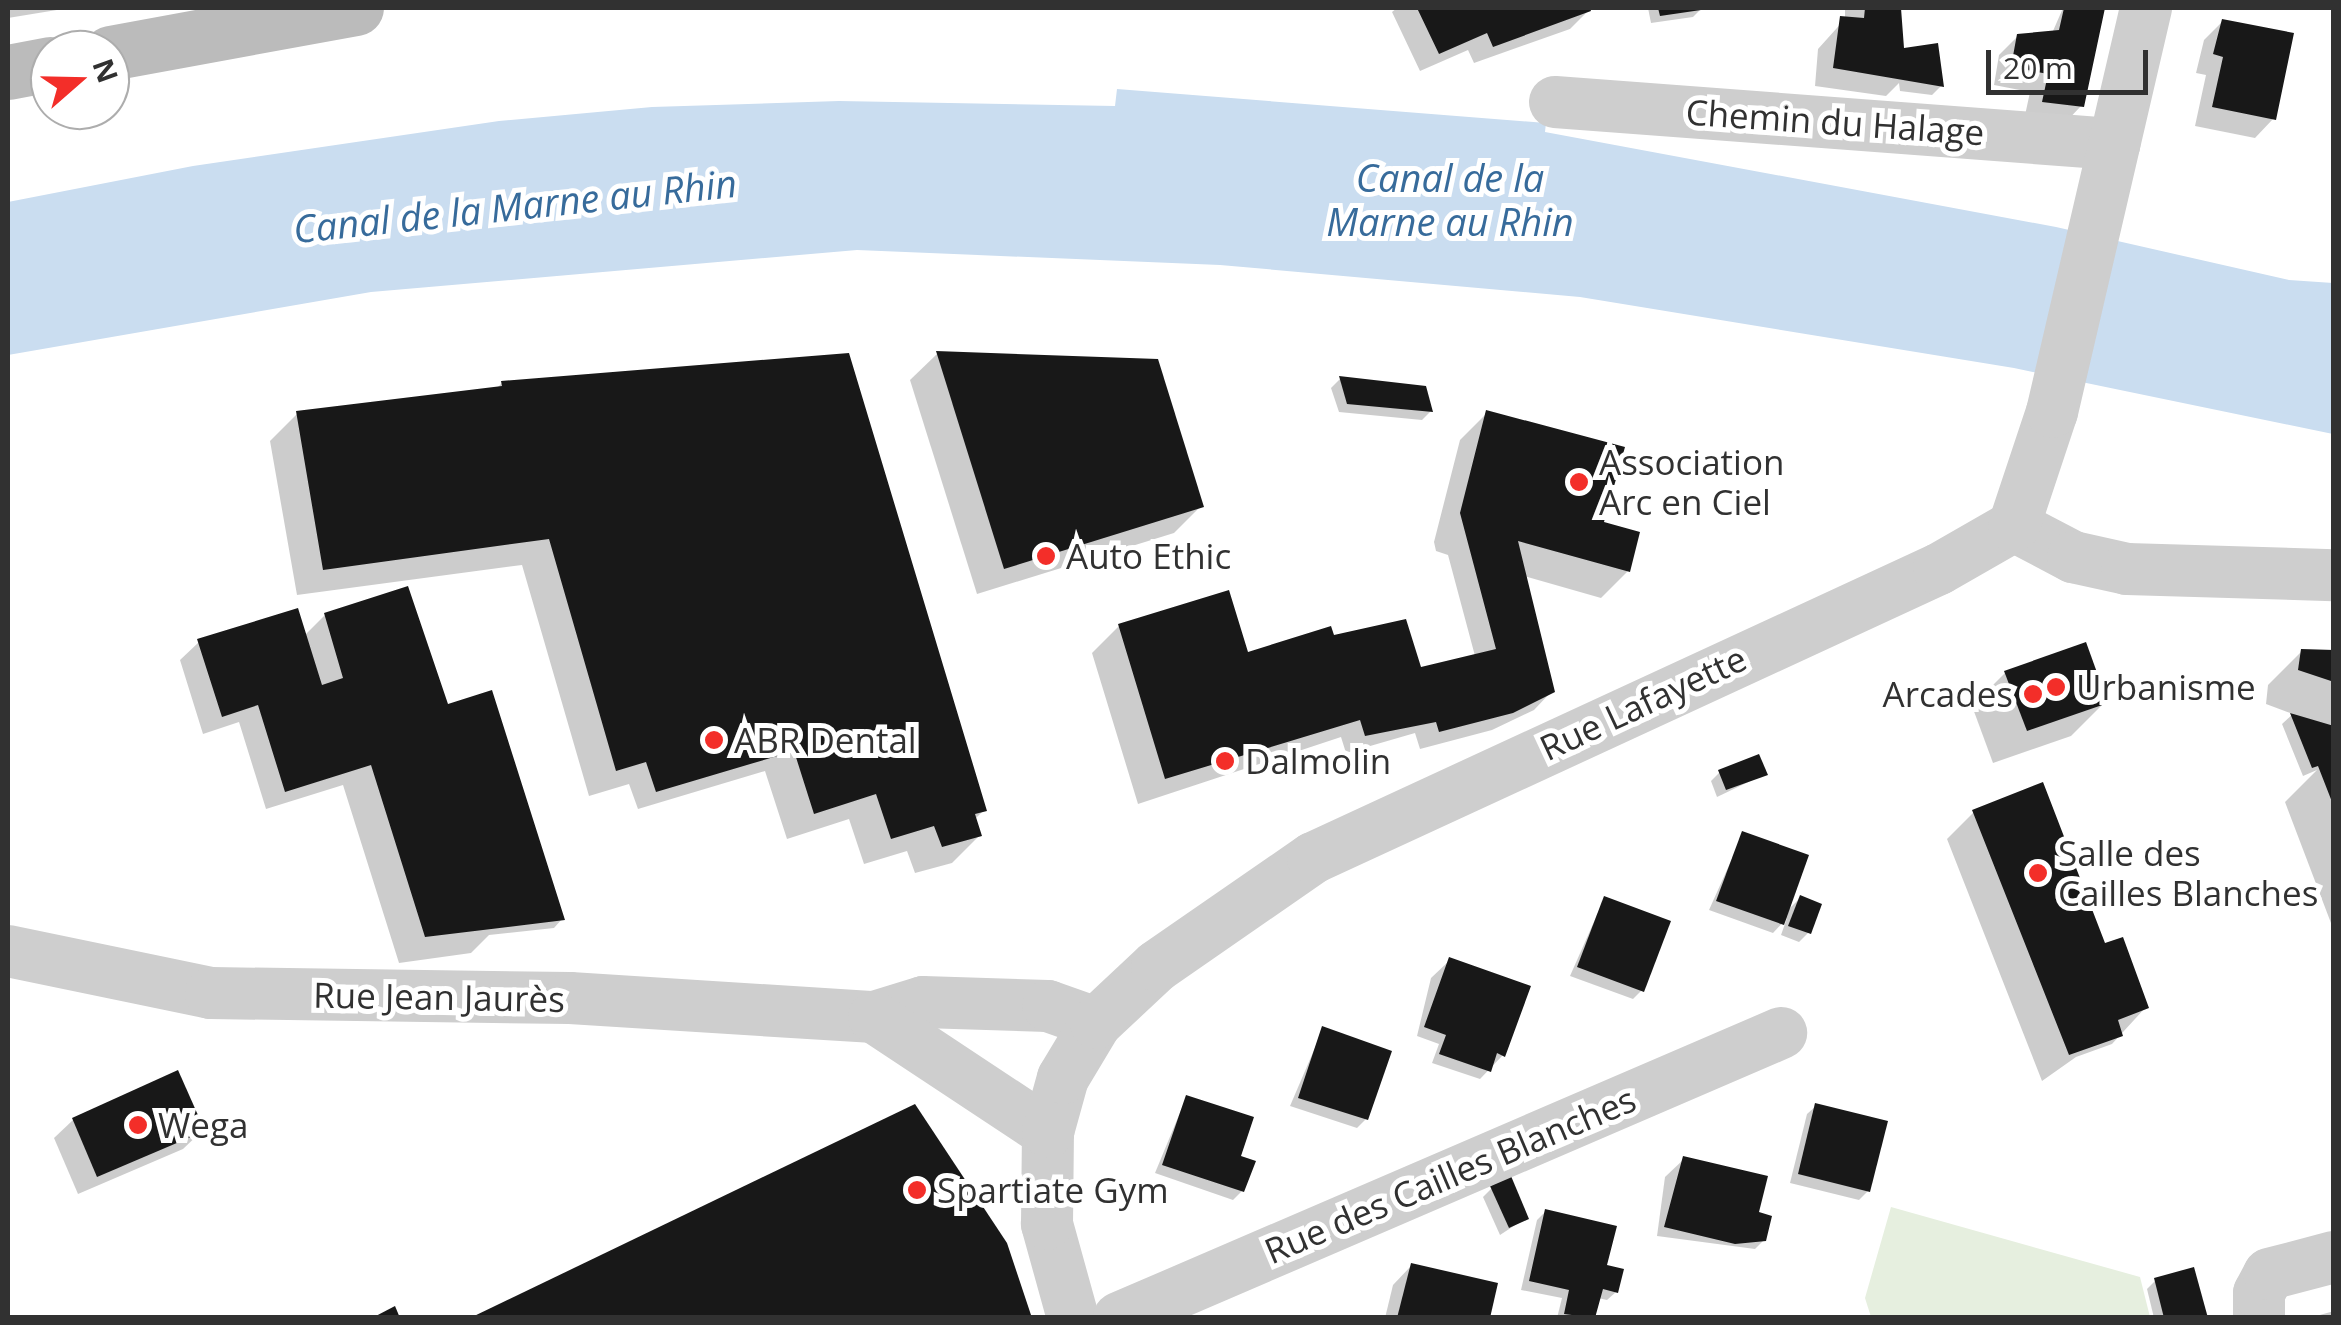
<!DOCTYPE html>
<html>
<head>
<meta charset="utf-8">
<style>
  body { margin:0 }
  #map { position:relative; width:2341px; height:1325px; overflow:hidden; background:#fff; font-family:"Open Sans",sans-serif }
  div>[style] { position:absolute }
  .green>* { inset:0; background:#e6efdf }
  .water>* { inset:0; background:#caddf0 }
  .shadow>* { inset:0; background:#0003 }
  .building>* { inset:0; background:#181818 }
  .minor>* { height:52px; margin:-26px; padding:0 26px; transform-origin:26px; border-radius:26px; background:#cecece }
  .secondary>* { height:55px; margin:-27.5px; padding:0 27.5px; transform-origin:27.5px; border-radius:27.5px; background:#bbb }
  .dots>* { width:28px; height:28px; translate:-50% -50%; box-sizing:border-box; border:5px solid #fff; border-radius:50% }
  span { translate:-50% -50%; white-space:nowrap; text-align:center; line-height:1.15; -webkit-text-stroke:10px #fff; paint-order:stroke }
  .street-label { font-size:35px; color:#313131 }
  .poi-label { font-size:35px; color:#313131 }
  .left { translate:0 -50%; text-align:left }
  .right { translate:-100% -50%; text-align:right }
  .water-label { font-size:38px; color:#376b9b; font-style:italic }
  .frame { position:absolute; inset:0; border:10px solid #313131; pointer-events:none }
  .north { position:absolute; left:30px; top:30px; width:100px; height:100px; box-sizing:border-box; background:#fff; border:2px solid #adadad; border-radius:50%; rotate:70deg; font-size:28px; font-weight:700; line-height:40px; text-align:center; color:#313131 }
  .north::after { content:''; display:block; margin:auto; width:35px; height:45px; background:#f32e29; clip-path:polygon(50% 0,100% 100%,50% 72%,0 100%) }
  .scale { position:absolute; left:1986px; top:50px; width:162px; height:45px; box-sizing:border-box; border:5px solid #313131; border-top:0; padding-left:12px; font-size:30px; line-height:35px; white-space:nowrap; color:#313131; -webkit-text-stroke:8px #fff; paint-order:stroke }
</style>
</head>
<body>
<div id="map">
  <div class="green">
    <div style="clip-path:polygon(1891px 1207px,2140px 1277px,2150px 1317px,1871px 1317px,1865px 1298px)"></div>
  </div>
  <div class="water">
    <div style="clip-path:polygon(1117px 89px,1546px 123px,1545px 132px,2056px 227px,2289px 280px,2333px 283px,2333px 434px,2014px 368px,1580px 297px,1220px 265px,857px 250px,371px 292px,8px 355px,8px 202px,193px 166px,499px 121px,652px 107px,839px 101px,1115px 106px)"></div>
  </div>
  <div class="shadow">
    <div style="clip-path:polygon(8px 8px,69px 8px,8px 18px)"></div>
    <div style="clip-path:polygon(1397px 8px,1588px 8px,1588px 11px,1570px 29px,1474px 63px,1468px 50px,1420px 71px,1392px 12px)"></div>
    <div style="clip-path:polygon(1648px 8px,1702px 8px,1693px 17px,1651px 23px)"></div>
    <div style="clip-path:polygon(1845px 8px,1898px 8px,1902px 54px,1941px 86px,1932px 95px,1900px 91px,1899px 83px,1886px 96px,1815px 86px,1818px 49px,1845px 19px)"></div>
    <div style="clip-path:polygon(2063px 8px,2103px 8px,2081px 106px,2063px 125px,2024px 120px,2030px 92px,1994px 85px,1999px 55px,2018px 36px,2053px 31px)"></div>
    <div style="clip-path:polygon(2222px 22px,2273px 119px,2255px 138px,2195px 126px,2206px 75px,2196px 73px,2204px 40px)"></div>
    <div style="clip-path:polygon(937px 354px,1201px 506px,1174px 533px,977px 594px,910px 380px)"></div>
    <div style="clip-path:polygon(1340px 379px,1424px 388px,1430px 412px,1422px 420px,1339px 412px,1331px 388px)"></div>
    <div style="clip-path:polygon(502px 383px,984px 810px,974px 820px,979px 836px,952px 863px,915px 873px,907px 851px,864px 864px,849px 819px,787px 839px,765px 771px,638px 809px,629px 784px,589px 796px,522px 565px,297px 595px,270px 441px,297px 414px,495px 390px)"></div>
    <div style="clip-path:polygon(1487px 413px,1601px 524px,1628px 571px,1601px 598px,1524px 576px,1552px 691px,1534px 710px,1492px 730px,1420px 749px,1415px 733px,1346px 753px,1341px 737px,1138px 804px,1092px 653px,1119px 626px,1247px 656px,1332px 638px,1419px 670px,1475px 656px,1448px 555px,1436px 551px,1434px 542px,1460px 440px)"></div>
    <div style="clip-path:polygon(325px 615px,445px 703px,562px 919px,554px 928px,489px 935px,471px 953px,399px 963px,343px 785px,266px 809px,239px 722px,203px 734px,180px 660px,199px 642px,304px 636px)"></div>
    <div style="clip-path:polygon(2302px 651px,2334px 653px,2334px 931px,2285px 802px,2317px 770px,2303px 776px,2282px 724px,2293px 714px,2266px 704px,2268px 685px)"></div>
    <div style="clip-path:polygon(2005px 673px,2105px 702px,2071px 736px,1993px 763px,1972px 706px)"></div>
    <div style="clip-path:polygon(1720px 772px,1765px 774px,1717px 797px,1711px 781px)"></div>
    <div style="clip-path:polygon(1974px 812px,2104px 946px,2146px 1007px,2112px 1044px,2076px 1057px,2042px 1081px,1947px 839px)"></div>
    <div style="clip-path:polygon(1743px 834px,1786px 912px,1800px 898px,1808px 933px,1799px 942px,1781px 935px,1787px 918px,1773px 933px,1709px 910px)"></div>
    <div style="clip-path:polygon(1604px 899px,1642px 990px,1633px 999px,1570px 976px)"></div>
    <div style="clip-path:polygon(1450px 960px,1503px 1055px,1480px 1079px,1432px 1063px,1439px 1044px,1417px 1036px,1431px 978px)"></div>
    <div style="clip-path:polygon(1323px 1029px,1366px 1119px,1357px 1128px,1290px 1106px)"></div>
    <div style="clip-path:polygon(1186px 1098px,1238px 1157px,1242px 1191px,1233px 1200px,1155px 1173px)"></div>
    <div style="clip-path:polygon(1816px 1106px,1868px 1191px,1859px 1200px,1790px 1183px,1807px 1114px)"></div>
    <div style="clip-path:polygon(73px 1120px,202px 1131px,183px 1149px,78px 1194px,54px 1138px)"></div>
    <div style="clip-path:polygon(1684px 1159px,1757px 1211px,1764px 1240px,1755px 1249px,1657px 1236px,1665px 1177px)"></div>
    <div style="clip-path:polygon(1492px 1188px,1526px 1218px,1500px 1235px,1483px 1197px)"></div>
    <div style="clip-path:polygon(1546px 1211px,1604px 1267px,1616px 1292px,1607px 1300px,1598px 1298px,1593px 1318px,1557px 1318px,1562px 1298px,1521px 1290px,1537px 1220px)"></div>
    <div style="clip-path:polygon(1411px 1266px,1487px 1318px,1385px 1318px,1393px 1285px)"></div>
    <div style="clip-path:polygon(2156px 1280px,2205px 1318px,2154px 1318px,2147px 1289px)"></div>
    <div style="clip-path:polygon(2334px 1311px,2334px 1318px,2309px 1318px)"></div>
  </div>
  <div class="building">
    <div style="clip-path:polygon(1417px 8px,1590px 8px,1591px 11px,1493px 47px,1487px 33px,1439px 54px)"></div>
    <div style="clip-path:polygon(1658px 8px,1701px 8px,1701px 10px,1660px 16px)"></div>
    <div style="clip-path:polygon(1865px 8px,1901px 8px,1904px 48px,1938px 43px,1944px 87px,1833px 68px,1840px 16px,1864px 18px)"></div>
    <div style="clip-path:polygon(2064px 8px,2105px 8px,2084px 107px,2042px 102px,2048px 74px,2011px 67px,2017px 34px,2059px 30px)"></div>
    <div style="clip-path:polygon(2222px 19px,2294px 33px,2276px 120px,2212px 107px,2223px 57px,2213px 54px)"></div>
    <div style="clip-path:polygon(936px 351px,1158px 359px,1204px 507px,1004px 569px)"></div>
    <div style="clip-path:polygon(849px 353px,987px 811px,975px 814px,982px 836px,942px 847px,934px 826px,891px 839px,876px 794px,814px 814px,794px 751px,656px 792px,646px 762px,616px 771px,549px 539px,323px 570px,296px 411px,502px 386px,501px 381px)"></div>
    <div style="clip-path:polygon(1339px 376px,1426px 386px,1433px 412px,1347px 404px)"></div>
    <div style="clip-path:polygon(1486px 410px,1625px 447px,1604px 522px,1640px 532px,1630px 572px,1518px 541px,1555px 692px,1513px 713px,1439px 732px,1436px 722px,1365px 736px,1360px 720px,1165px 779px,1118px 624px,1229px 590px,1248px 652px,1331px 626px,1334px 635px,1406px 619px,1421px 667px,1496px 649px,1460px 513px)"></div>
    <div style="clip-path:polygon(408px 586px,448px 704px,492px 690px,565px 920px,425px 937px,371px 765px,285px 792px,258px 705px,222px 717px,197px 639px,298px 608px,322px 685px,343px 678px,324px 613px)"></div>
    <div style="clip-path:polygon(2086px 642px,2108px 703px,2027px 731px,2004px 671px)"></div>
    <div style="clip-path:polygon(2301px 649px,2334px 650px,2334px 682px,2298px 670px)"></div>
    <div style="clip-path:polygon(2290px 713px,2334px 726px,2334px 807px,2318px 766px,2312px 768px)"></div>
    <div style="clip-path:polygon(1759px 754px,1768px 775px,1726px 790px,1718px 770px)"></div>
    <div style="clip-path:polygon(2043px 782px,2105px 943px,2123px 937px,2149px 1008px,2118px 1020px,2123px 1036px,2069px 1055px,1972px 810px)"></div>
    <div style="clip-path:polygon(1742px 831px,1809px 855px,1784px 925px,1716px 901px)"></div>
    <div style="clip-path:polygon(1800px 895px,1822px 904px,1811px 934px,1788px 926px)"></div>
    <div style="clip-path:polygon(1604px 896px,1671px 921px,1644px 992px,1577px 967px)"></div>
    <div style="clip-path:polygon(1449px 957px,1531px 986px,1505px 1057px,1497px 1053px,1491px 1072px,1439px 1054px,1446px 1035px,1424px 1027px)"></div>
    <div style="clip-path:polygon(1322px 1026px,1392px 1051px,1368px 1120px,1298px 1098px)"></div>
    <div style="clip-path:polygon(178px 1070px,205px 1131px,97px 1177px,72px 1118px)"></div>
    <div style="clip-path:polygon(1186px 1095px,1254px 1117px,1241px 1156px,1256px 1161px,1244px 1192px,1162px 1165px)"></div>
    <div style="clip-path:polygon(1815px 1103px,1888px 1121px,1870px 1192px,1798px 1174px)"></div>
    <div style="clip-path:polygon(915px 1104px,1007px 1243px,1032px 1318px,470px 1318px)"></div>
    <div style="clip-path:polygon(1683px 1156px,1768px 1176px,1759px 1212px,1772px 1216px,1766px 1241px,1735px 1244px,1664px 1227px)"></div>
    <div style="clip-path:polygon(1511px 1176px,1529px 1219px,1509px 1228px,1490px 1186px)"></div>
    <div style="clip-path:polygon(1545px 1209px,1617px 1226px,1607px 1265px,1624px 1269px,1618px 1293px,1603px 1289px,1595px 1318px,1564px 1314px,1569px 1290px,1529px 1281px)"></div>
    <div style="clip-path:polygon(1411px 1263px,1498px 1283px,1490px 1318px,1397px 1318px)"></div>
    <div style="clip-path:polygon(2194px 1267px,2208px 1318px,2164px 1318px,2154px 1278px)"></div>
    <div style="clip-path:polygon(395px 1306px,400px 1318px,372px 1318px)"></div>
  </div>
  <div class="minor">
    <div style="left:1555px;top:102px;width:561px;rotate:4.3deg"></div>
    <div style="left:2014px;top:526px;width:67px;rotate:27.7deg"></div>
    <div style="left:2073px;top:557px;width:55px;rotate:12.5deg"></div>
    <div style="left:2127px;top:569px;width:207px;rotate:1.7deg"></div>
    <div style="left:8px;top:951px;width:207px;rotate:11.7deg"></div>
    <div style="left:211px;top:993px;width:359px;rotate:0.8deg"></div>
    <div style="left:570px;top:998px;width:305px;rotate:3.6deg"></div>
    <div style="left:874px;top:1017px;width:51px;rotate:-17deg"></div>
    <div style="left:923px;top:1002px;width:125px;rotate:1.8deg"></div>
    <div style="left:1048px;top:1006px;width:51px;rotate:19.5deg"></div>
    <div style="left:874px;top:1017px;width:209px;rotate:33.5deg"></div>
    <div style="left:1073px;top:1318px;width:98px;rotate:-105.5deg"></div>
    <div style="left:1047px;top:1224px;width:92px;rotate:-89.4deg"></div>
    <div style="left:1048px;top:1132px;width:56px;rotate:-74.5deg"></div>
    <div style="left:1063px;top:1078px;width:64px;rotate:-59deg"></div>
    <div style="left:1096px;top:1023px;width:83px;rotate:-43.1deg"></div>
    <div style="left:1157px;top:966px;width:190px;rotate:-34.7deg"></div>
    <div style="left:1313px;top:858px;width:689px;rotate:-24.78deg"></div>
    <div style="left:1939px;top:569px;width:86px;rotate:-29.8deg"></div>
    <div style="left:2014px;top:526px;width:120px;rotate:-71.6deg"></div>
    <div style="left:2052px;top:412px;width:415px;rotate:-76.9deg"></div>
    <div style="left:1119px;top:1318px;width:721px;rotate:-23.29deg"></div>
    <div style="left:2259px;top:1318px;width:25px;rotate:-90deg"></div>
    <div style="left:2259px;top:1293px;width:21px;rotate:-62deg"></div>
    <div style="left:2269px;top:1274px;width:67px;rotate:-14.7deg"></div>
  </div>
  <div class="secondary">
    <div style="left:110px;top:53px;width:250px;rotate:-10.4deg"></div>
    <div style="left:8px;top:72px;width:43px;rotate:-10.8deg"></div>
  </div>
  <div class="dots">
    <div style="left:1579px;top:482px;background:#f32e29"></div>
    <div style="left:1046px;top:556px;background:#f32e29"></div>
    <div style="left:2056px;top:687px;background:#f32e29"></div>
    <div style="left:2033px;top:694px;background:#f32e29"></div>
    <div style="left:714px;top:740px;background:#f32e29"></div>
    <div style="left:1225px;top:761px;background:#f32e29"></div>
    <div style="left:2038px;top:873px;background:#f32e29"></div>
    <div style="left:138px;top:1125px;background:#f32e29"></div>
    <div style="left:917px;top:1190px;background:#f32e29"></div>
  </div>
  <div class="street-label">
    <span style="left:1835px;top:122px;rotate:4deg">Chemin du Halage</span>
    <span style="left:1643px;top:703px;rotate:-25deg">Rue Lafayette</span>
    <span style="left:439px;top:997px;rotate:1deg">Rue Jean Jaurès</span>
    <span style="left:1450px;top:1175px;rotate:-23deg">Rue des Cailles Blanches</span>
  </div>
  <div class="poi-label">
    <span class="left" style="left:1599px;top:482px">Association<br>Arc en Ciel</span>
    <span class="left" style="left:1066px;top:556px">Auto Ethic</span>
    <span class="left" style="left:2076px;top:687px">Urbanisme</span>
    <span class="right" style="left:2013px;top:694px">Arcades</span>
    <span class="left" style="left:734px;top:740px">ABR Dental</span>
    <span class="left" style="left:1245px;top:761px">Dalmolin</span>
    <span class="left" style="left:2058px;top:873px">Salle des<br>Cailles Blanches</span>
    <span class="left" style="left:158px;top:1125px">Wega</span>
    <span class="left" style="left:937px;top:1190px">Spartiate Gym</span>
  </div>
  <div class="water-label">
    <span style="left:1450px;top:200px">Canal de la<br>Marne au Rhin</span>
    <span style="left:515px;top:206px;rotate:-6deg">Canal de la Marne au Rhin</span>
  </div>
  <div class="frame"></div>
  <div class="north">N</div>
  <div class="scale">20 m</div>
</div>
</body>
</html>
